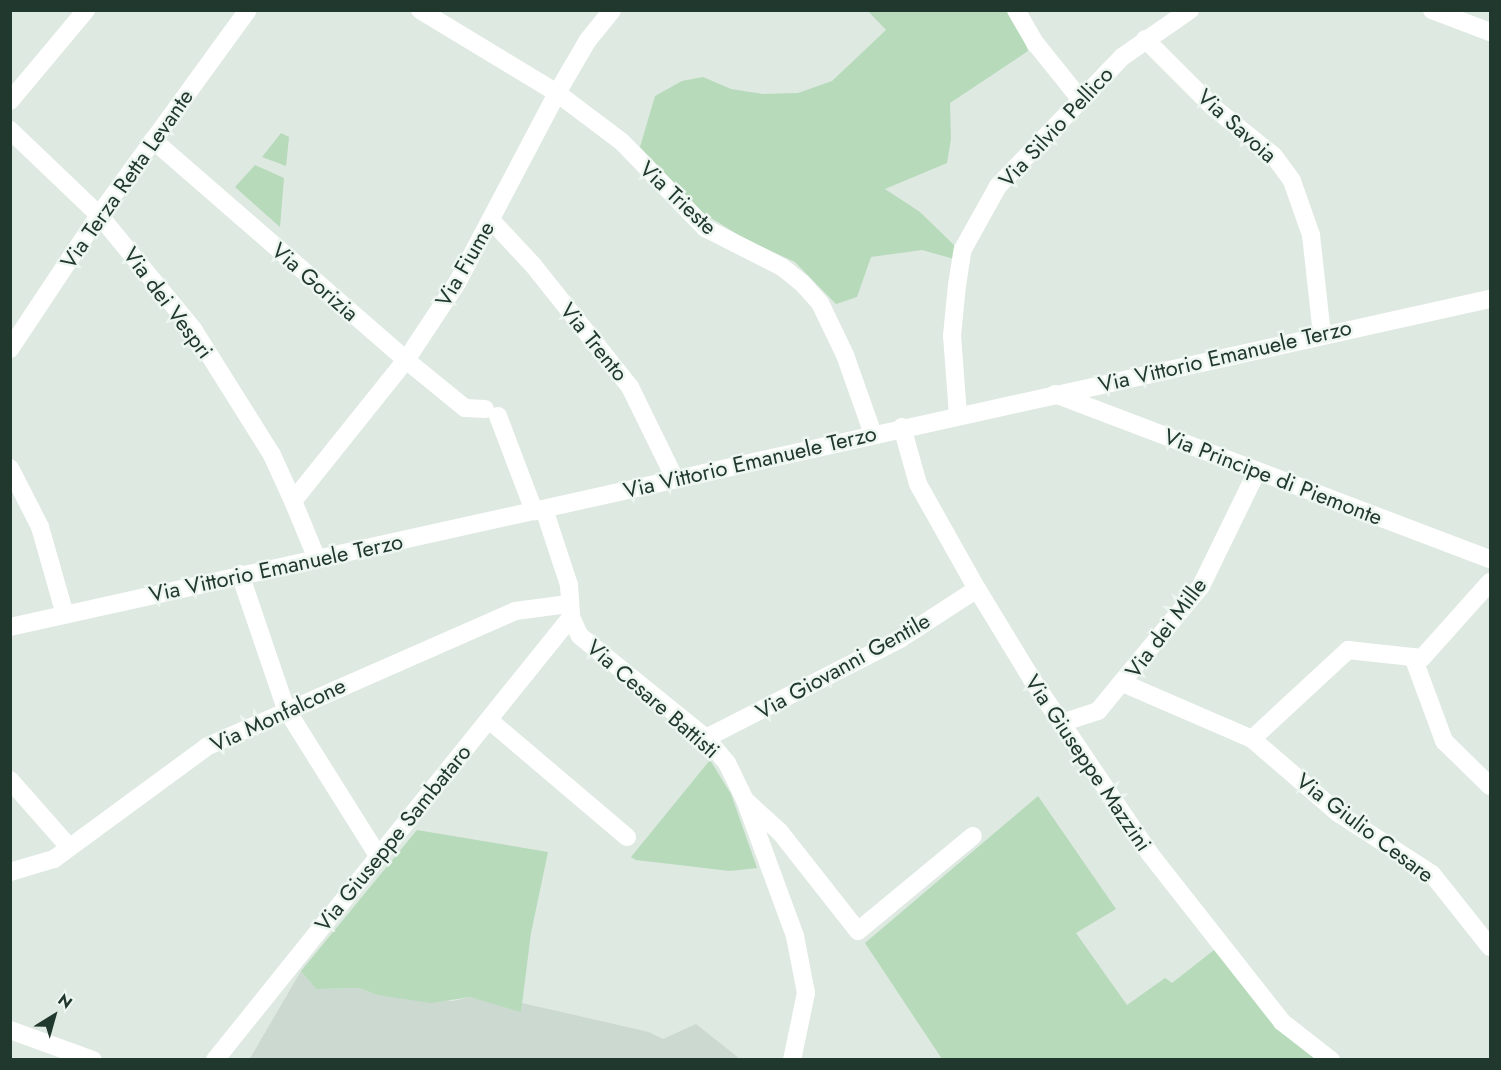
<!DOCTYPE html>
<html>
<head>
<meta charset="utf-8">
<style>
  body { margin:0 }
  #map { position:relative; width:1501px; height:1070px; overflow:hidden; background:#dee9e2; font-family:Jost,sans-serif }
  div>[style] { position:absolute }
  .built>* { inset:0; background:#ccd9d1 }
  .green>* { inset:0; background:#b7daba }
  .minor>* { height:18px; margin:-9px; padding:0 9px; transform-origin:9px; border-radius:9px; background:#fff }
  .tertiary>* { height:18px; margin:-9px; padding:0 9px; transform-origin:9px; border-radius:9px; background:#fff }
  span { translate:-50% -50%; white-space:nowrap; text-align:center; line-height:1.15; -webkit-text-stroke:5px #eef6f1; paint-order:stroke }
  .street-label { font-size:22px; color:#20382d }
  .frame { position:absolute; inset:0; border:12px solid #20382d; pointer-events:none }
  .north { position:absolute; left:24px; top:986px; width:60px; height:60px; -webkit-text-stroke:4px #eef6f1; paint-order:stroke; rotate:37deg; font-size:16px; font-weight:700; line-height:24px; text-align:center; color:#20382d }
  .north::after { content:''; display:block; margin:auto; width:21px; height:27px; background:#20382d; clip-path:polygon(50% 0,100% 100%,50% 72%,0 100%) }
</style>
</head>
<body>
<div id="map">
  <div class="built">
    <div style="clip-path:polygon(301px 971px,316px 989px,359px 988px,377px 995px,453px 1001px,470px 997px,521px 1011px,522px 1003px,649px 1032px,663px 1039px,696px 1024px,740px 1059px,249px 1060px)"></div>
  </div>
  <div class="green">
    <div style="clip-path:polygon(868px 11px,1006px 11px,1020px 26px,1028px 51px,950px 103px,951px 139px,947px 163px,885px 189px,920px 212px,957px 248px,954px 259px,922px 250px,871px 257px,857px 297px,836px 304px,795px 262px,745px 239px,703px 213px,640px 147px,655px 96px,682px 81px,703px 77px,731px 89px,763px 94px,798px 93px,832px 81px,886px 30px)"></div>
    <div style="clip-path:polygon(281px 133px,289px 137px,286px 166px,262px 157px)"></div>
    <div style="clip-path:polygon(255px 165px,284px 178px,280px 227px,235px 187px)"></div>
    <div style="clip-path:polygon(710px 760px,731px 794px,757px 868px,730px 871px,636px 860px,631px 857px)"></div>
    <div style="clip-path:polygon(1038px 796px,1116px 909px,1076px 933px,1127px 1005px,1165px 978px,1172px 983px,1214px 950px,1279px 1024px,1324px 1059px,942px 1059px,865px 943px)"></div>
    <div style="clip-path:polygon(417px 830px,548px 852px,531px 933px,521px 1012px,470px 997px,431px 1003px,377px 995px,359px 988px,316px 989px,301px 971px)"></div>
  </div>
  <div class="minor">
    <div style="left:1016px;top:10px;width:39px;rotate:60deg"></div>
    <div style="left:1036px;top:44px;width:72px;rotate:51.2deg"></div>
    <div style="left:1432px;top:10px;width:62px;rotate:20.8deg"></div>
    <div style="left:1145px;top:39px;width:96px;rotate:45deg"></div>
    <div style="left:1213px;top:107px;width:78px;rotate:38.8deg"></div>
    <div style="left:1274px;top:156px;width:31px;rotate:54deg"></div>
    <div style="left:1292px;top:181px;width:57px;rotate:70.6deg"></div>
    <div style="left:1311px;top:235px;width:100px;rotate:83.7deg"></div>
    <div style="left:557px;top:93px;width:81px;rotate:37deg"></div>
    <div style="left:622px;top:142px;width:120px;rotate:46deg"></div>
    <div style="left:705px;top:228px;width:86px;rotate:26.9deg"></div>
    <div style="left:782px;top:267px;width:26px;rotate:39deg"></div>
    <div style="left:802px;top:283px;width:27px;rotate:48deg"></div>
    <div style="left:820px;top:303px;width:58px;rotate:64.3deg"></div>
    <div style="left:845px;top:355px;width:84px;rotate:70.5deg"></div>
    <div style="left:10px;top:130px;width:123px;rotate:43.7deg"></div>
    <div style="left:99px;top:215px;width:148px;rotate:50.5deg"></div>
    <div style="left:193px;top:329px;width:149px;rotate:57.9deg"></div>
    <div style="left:272px;top:455px;width:51px;rotate:65.5deg"></div>
    <div style="left:153px;top:140px;width:335px;rotate:41deg"></div>
    <div style="left:406px;top:360px;width:76px;rotate:39.1deg"></div>
    <div style="left:465px;top:408px;width:20px;rotate:3deg"></div>
    <div style="left:491px;top:220px;width:62px;rotate:47deg"></div>
    <div style="left:533px;top:265px;width:156px;rotate:51.5deg"></div>
    <div style="left:630px;top:387px;width:102px;rotate:63.9deg"></div>
    <div style="left:10px;top:349px;width:161px;rotate:-56.4deg"></div>
    <div style="left:99px;top:215px;width:253px;rotate:-54deg"></div>
    <div style="left:1055px;top:394px;width:465px;rotate:20.8deg"></div>
    <div style="left:958px;top:415px;width:79px;rotate:-94.3deg"></div>
    <div style="left:952px;top:336px;width:51px;rotate:-84.4deg"></div>
    <div style="left:957px;top:285px;width:36px;rotate:-81deg"></div>
    <div style="left:963px;top:249px;width:72px;rotate:-60.9deg"></div>
    <div style="left:998px;top:186px;width:179px;rotate:-46.1deg"></div>
    <div style="left:1122px;top:57px;width:83px;rotate:-34.7deg"></div>
    <div style="left:498px;top:416px;width:102px;rotate:69.2deg"></div>
    <div style="left:902px;top:427px;width:59px;rotate:74.3deg"></div>
    <div style="left:918px;top:484px;width:120px;rotate:60.7deg"></div>
    <div style="left:977px;top:589px;width:108px;rotate:58.7deg"></div>
    <div style="left:1033px;top:681px;width:209px;rotate:55.9deg"></div>
    <div style="left:1150px;top:854px;width:214px;rotate:51.8deg"></div>
    <div style="left:1282px;top:1022px;width:62px;rotate:37.8deg"></div>
    <div style="left:10px;top:468px;width:66px;rotate:63deg"></div>
    <div style="left:40px;top:527px;width:91px;rotate:74.1deg"></div>
    <div style="left:544px;top:509px;width:80px;rotate:71.8deg"></div>
    <div style="left:569px;top:585px;width:32px;rotate:86deg"></div>
    <div style="left:571px;top:617px;width:21px;rotate:65deg"></div>
    <div style="left:580px;top:636px;width:162px;rotate:39deg"></div>
    <div style="left:706px;top:738px;width:33px;rotate:50deg"></div>
    <div style="left:727px;top:763px;width:41px;rotate:64.1deg"></div>
    <div style="left:745px;top:800px;width:145px;rotate:69.8deg"></div>
    <div style="left:795px;top:936px;width:58px;rotate:79.1deg"></div>
    <div style="left:806px;top:993px;width:68px;rotate:101.8deg"></div>
    <div style="left:240px;top:574px;width:143px;rotate:71.2deg"></div>
    <div style="left:286px;top:709px;width:175px;rotate:57.9deg"></div>
    <div style="left:1413px;top:657px;width:90px;rotate:69.7deg"></div>
    <div style="left:1444px;top:741px;width:64px;rotate:44.4deg"></div>
    <div style="left:1125px;top:684px;width:138px;rotate:23.4deg"></div>
    <div style="left:1252px;top:739px;width:113px;rotate:40.7deg"></div>
    <div style="left:1338px;top:813px;width:112px;rotate:33deg"></div>
    <div style="left:1432px;top:874px;width:93px;rotate:51.5deg"></div>
    <div style="left:489px;top:720px;width:181px;rotate:40.3deg"></div>
    <div style="left:1061px;top:723px;width:39px;rotate:-18deg"></div>
    <div style="left:1098px;top:711px;width:162px;rotate:-50.5deg"></div>
    <div style="left:1201px;top:586px;width:128px;rotate:-64deg"></div>
    <div style="left:706px;top:738px;width:218px;rotate:-27deg"></div>
    <div style="left:900px;top:639px;width:92px;rotate:-33deg"></div>
    <div style="left:1252px;top:739px;width:131px;rotate:-42.8deg"></div>
    <div style="left:1348px;top:650px;width:74px;rotate:6.2deg"></div>
    <div style="left:1422px;top:658px;width:102px;rotate:-48.2deg"></div>
    <div style="left:10px;top:780px;width:89px;rotate:48.6deg"></div>
    <div style="left:746px;top:801px;width:46px;rotate:42.4deg"></div>
    <div style="left:780px;top:832px;width:126px;rotate:51.8deg"></div>
    <div style="left:858px;top:931px;width:149px;rotate:-39.6deg"></div>
    <div style="left:10px;top:872px;width:46px;rotate:-16.5deg"></div>
    <div style="left:54px;top:859px;width:191px;rotate:-36.3deg"></div>
    <div style="left:208px;top:746px;width:335px;rotate:-23.7deg"></div>
    <div style="left:515px;top:611px;width:54px;rotate:-7.4deg"></div>
    <div style="left:10px;top:1030px;width:88px;rotate:19.9deg"></div>
    <div style="left:215px;top:1060px;width:568px;rotate:-51.21deg"></div>
  </div>
  <div class="tertiary">
    <div style="left:420px;top:10px;width:160px;rotate:31.2deg"></div>
    <div style="left:10px;top:101px;width:119px;rotate:-50.1deg"></div>
    <div style="left:317px;top:559px;width:63px;rotate:-112.5deg"></div>
    <div style="left:293px;top:501px;width:181px;rotate:-51.3deg"></div>
    <div style="left:406px;top:360px;width:92px;rotate:-56.5deg"></div>
    <div style="left:457px;top:283px;width:215px;rotate:-62.2deg"></div>
    <div style="left:557px;top:93px;width:61px;rotate:-59.7deg"></div>
    <div style="left:588px;top:40px;width:38px;rotate:-51deg"></div>
    <div style="left:10px;top:627px;width:1516px;rotate:-12.5deg"></div>
  </div>
  <div class="street-label">
    <span style="left:1237px;top:126px;rotate:42deg">Via Savoia</span>
    <span style="left:1056px;top:127px;rotate:-47deg">Via Silvio Pellico</span>
    <span style="left:127px;top:179px;rotate:-55deg">Via Terza Retta Levante</span>
    <span style="left:678px;top:198px;rotate:43deg">Via Trieste</span>
    <span style="left:465px;top:264px;rotate:-60deg">Via Fiume</span>
    <span style="left:315px;top:282px;rotate:41deg">Via Gorizia</span>
    <span style="left:168px;top:303px;rotate:53deg">Via dei Vespri</span>
    <span style="left:594px;top:342px;rotate:51deg">Via Trento</span>
    <span style="left:1225px;top:356px;rotate:-13deg">Via Vittorio Emanuele Terzo</span>
    <span style="left:750px;top:462px;rotate:-13deg">Via Vittorio Emanuele Terzo</span>
    <span style="left:1273px;top:477px;rotate:21deg">Via Principe di Piemonte</span>
    <span style="left:276px;top:568px;rotate:-12deg">Via Vittorio Emanuele Terzo</span>
    <span style="left:1166px;top:628px;rotate:-53deg">Via dei Mille</span>
    <span style="left:843px;top:666px;rotate:-29deg">Via Giovanni Gentile</span>
    <span style="left:653px;top:699px;rotate:41deg">Via Cesare Battisti</span>
    <span style="left:278px;top:715px;rotate:-25deg">Via Monfalcone</span>
    <span style="left:1088px;top:763px;rotate:56deg">Via Giuseppe Mazzini</span>
    <span style="left:1365px;top:828px;rotate:37deg">Via Giulio Cesare</span>
    <span style="left:393px;top:838px;rotate:-51deg">Via Giuseppe Sambataro</span>
  </div>
  <div class="frame"></div>
  <div class="north">N</div>
</div>
</body>
</html>
